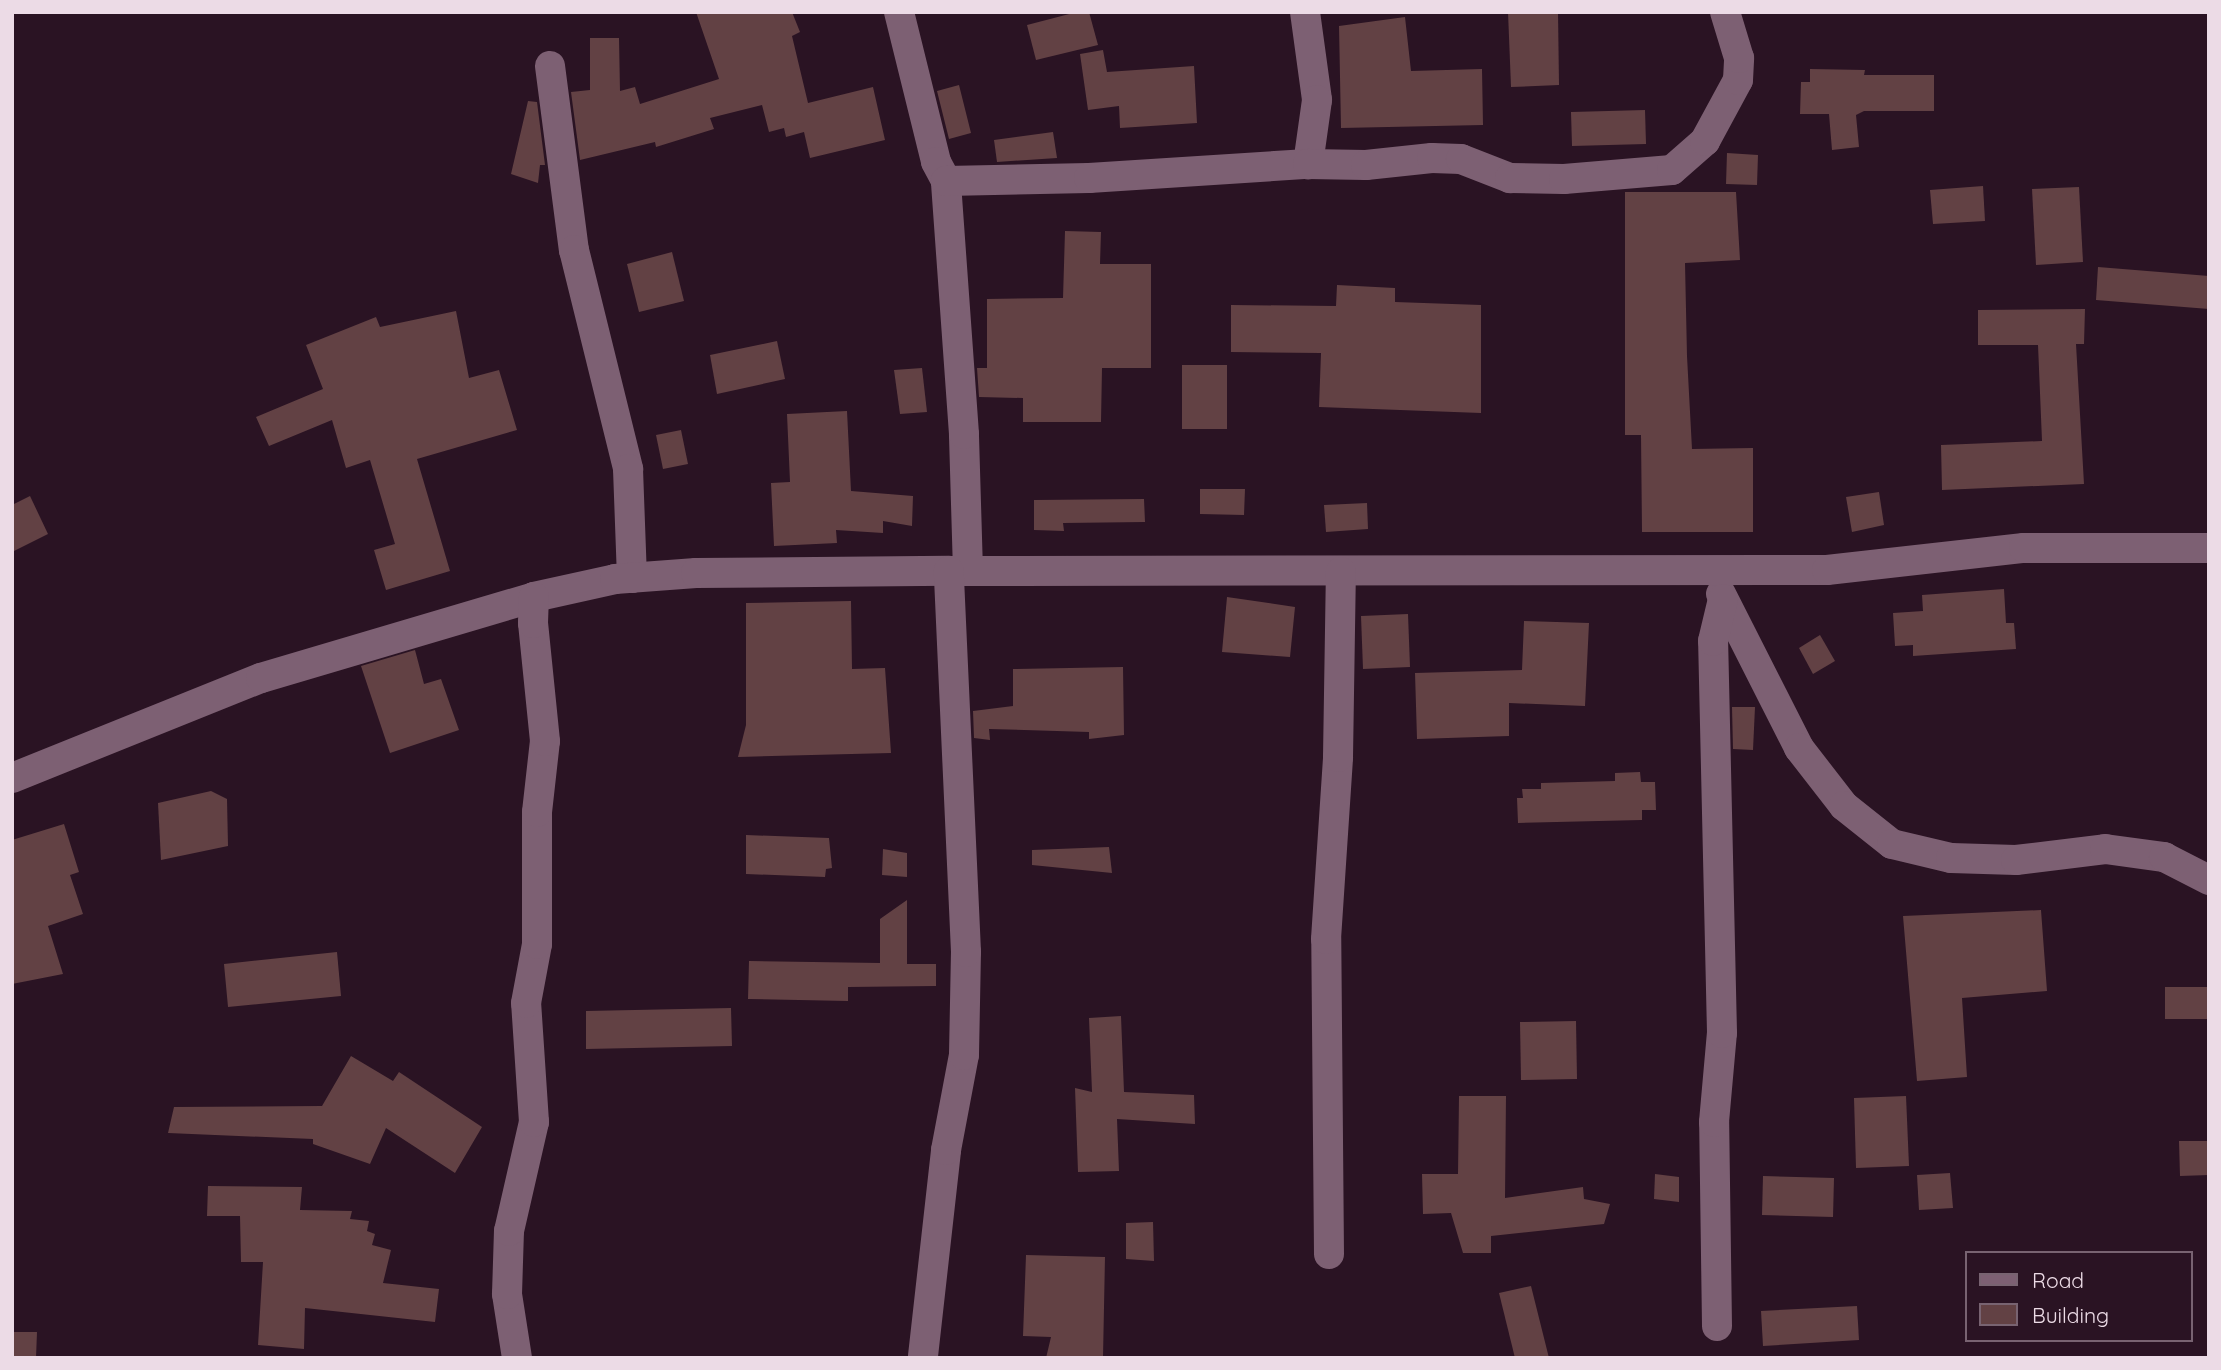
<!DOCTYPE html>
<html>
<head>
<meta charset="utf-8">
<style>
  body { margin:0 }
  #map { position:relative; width:2221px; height:1370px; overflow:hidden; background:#2a1323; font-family:Quicksand,sans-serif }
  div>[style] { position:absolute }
  .building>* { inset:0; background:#624144 }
  .minor>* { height:30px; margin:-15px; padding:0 15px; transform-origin:15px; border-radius:15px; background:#7d6073 }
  span { translate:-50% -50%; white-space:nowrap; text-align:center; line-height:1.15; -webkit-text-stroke:5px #2a1323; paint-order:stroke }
  .frame { position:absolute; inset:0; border:14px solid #ecdbe6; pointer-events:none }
  .legend { position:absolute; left:1965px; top:1251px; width:228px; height:91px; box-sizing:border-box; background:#2a1323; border:2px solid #786371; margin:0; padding:9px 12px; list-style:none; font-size:21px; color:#ecdbe6 }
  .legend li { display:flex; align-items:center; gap:14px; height:35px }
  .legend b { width:35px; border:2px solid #786371 }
</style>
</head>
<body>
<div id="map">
  <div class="building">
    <div style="clip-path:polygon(696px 12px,792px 12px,800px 32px,792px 36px,808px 103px,873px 87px,885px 140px,810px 158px,804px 132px,786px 137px,784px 128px,769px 132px,762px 105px,710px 118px,714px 129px,656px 147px,655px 142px,580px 160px,571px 92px,590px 90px,590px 38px,619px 38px,620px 91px,635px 87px,640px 104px,719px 79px)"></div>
    <div style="clip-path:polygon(1077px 12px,1089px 12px,1098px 45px,1036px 60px,1027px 25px)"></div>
    <div style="clip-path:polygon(1508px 12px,1558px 12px,1559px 85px,1511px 87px)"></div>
    <div style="clip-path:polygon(1405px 17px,1411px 71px,1482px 69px,1483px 125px,1341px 128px,1339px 26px)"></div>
    <div style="clip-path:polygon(1103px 50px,1107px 72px,1194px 66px,1197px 123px,1120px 128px,1119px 106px,1088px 110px,1080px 54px)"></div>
    <div style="clip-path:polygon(1810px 69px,1865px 70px,1864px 75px,1934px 75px,1934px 111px,1864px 111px,1856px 115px,1859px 147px,1832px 150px,1829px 114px,1800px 114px,1801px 82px,1810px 82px)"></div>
    <div style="clip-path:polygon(959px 85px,971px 133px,949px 139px,937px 91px)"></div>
    <div style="clip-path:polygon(528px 101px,537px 102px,545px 165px,540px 165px,538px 183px,511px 174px)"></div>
    <div style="clip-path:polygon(1645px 110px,1646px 144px,1572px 146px,1571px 112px)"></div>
    <div style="clip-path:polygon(1053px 132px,1057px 158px,997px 162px,994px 140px)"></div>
    <div style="clip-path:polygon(1727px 153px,1758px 155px,1757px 185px,1726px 184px)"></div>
    <div style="clip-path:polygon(1983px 186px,1985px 221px,1933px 224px,1930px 190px)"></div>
    <div style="clip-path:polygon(2079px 187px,2083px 262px,2036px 265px,2032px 189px)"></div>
    <div style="clip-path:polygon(1625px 192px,1736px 192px,1740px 260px,1685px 263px,1687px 356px,1692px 449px,1753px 448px,1753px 532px,1642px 532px,1641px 435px,1625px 435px)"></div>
    <div style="clip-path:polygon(1065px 231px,1101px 232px,1100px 264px,1151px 264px,1151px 368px,1102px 368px,1101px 422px,1023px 422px,1023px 398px,979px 397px,977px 368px,987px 368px,987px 299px,1063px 298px)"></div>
    <div style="clip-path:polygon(672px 252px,684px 301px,639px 312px,627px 264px)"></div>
    <div style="clip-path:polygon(2098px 267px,2209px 276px,2209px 309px,2096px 300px)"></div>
    <div style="clip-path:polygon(1337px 285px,1395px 288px,1395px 302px,1481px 305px,1481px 413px,1319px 407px,1321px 353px,1231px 352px,1231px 305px,1336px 306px)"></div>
    <div style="clip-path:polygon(2085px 309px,2084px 344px,2076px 344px,2084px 484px,1942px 490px,1941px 445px,2042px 441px,2038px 345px,1978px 345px,1978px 310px)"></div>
    <div style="clip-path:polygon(456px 311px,469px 378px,499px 370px,517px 430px,417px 459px,450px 571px,386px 590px,374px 550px,395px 544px,370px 460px,346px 468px,332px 420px,269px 446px,256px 417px,323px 389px,306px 345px,376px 317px,380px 327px)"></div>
    <div style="clip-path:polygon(777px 341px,785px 379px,717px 394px,710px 355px)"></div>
    <div style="clip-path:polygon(1182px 365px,1227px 365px,1227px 429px,1182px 429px)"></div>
    <div style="clip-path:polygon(922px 368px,927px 412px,900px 414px,894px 370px)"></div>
    <div style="clip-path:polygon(847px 411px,851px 491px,913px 496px,912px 526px,883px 521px,883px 533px,836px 530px,837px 543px,774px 546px,771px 483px,790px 482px,787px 414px)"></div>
    <div style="clip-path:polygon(681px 430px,688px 464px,663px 469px,656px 435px)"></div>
    <div style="clip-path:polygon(1200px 489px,1245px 489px,1244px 515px,1200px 514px)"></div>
    <div style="clip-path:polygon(1879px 492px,1884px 525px,1852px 532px,1846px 497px)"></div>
    <div style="clip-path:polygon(30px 496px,48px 534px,12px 552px,12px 505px)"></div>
    <div style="clip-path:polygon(1144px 499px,1145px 522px,1063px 523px,1064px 531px,1034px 530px,1034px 500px)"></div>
    <div style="clip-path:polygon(1367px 503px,1368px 529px,1326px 532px,1324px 505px)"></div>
    <div style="clip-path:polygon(2004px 589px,2006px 623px,2014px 623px,2016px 649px,1913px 656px,1913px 645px,1895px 646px,1893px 613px,1923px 611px,1922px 595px)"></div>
    <div style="clip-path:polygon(1227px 597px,1295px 607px,1290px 657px,1222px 652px)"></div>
    <div style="clip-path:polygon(851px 601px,852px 669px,885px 668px,891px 753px,738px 757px,746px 725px,746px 603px)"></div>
    <div style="clip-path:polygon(1408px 614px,1410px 667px,1363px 669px,1361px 616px)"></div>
    <div style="clip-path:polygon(1524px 621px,1589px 623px,1585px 706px,1509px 703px,1509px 736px,1417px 739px,1415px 673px,1522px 670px)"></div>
    <div style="clip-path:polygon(1820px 635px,1835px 661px,1813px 674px,1799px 648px)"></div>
    <div style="clip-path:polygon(415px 650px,424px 684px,441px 679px,459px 730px,390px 753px,361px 666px)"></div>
    <div style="clip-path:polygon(1123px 667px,1124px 735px,1089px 739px,1089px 732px,989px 729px,990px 740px,974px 738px,973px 711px,1013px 706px,1013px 669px)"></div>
    <div style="clip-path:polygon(1732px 707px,1755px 707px,1753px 750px,1733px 749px)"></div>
    <div style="clip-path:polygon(1640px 772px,1641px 782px,1655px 782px,1656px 810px,1642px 810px,1642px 820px,1518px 823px,1517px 798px,1523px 798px,1522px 789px,1541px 789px,1541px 783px,1615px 781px,1615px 773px)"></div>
    <div style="clip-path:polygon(211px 791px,227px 799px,228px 846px,161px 860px,158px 803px)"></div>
    <div style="clip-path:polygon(64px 824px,79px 872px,70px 875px,83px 914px,48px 926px,63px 974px,12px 984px,12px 840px)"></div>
    <div style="clip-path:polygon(746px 835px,829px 838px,832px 868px,826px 869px,825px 877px,746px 874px)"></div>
    <div style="clip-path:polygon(1109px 847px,1112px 873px,1032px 865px,1032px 850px)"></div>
    <div style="clip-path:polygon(883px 849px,907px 853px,907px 877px,882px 875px)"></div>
    <div style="clip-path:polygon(907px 900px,907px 964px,936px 964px,936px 986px,848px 987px,848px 1001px,748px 999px,749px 961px,880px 963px,880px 919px)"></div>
    <div style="clip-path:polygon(2041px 910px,2047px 991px,1962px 998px,1967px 1077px,1917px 1081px,1903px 916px)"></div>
    <div style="clip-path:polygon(337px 952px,341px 996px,228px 1007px,224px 964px)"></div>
    <div style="clip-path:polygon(2165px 987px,2209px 987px,2209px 1019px,2165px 1019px)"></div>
    <div style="clip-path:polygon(731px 1008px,732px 1046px,586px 1049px,586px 1011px)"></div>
    <div style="clip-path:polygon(1121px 1016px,1124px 1092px,1194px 1095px,1195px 1124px,1117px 1119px,1119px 1171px,1078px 1172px,1075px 1088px,1092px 1092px,1089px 1018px)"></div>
    <div style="clip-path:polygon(1576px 1021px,1577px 1079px,1521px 1080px,1520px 1022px)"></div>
    <div style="clip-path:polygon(351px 1056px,393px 1081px,399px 1072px,482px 1127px,455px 1173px,386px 1128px,370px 1164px,313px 1144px,313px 1139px,168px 1133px,174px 1107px,322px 1106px)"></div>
    <div style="clip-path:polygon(1459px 1096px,1506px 1096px,1505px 1198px,1583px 1187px,1584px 1199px,1610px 1204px,1604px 1224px,1491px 1236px,1491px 1253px,1463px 1253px,1451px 1213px,1423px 1214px,1422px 1174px,1458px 1174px)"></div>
    <div style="clip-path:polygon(1906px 1096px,1909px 1166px,1856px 1168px,1854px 1098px)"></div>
    <div style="clip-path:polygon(2179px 1141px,2209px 1141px,2209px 1175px,2180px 1176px)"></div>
    <div style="clip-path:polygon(1950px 1173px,1953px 1208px,1919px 1210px,1917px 1175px)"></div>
    <div style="clip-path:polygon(1655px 1174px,1679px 1177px,1679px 1202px,1654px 1199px)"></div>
    <div style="clip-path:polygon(1763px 1176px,1834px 1178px,1833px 1217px,1762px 1215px)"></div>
    <div style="clip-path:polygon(208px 1186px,302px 1187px,300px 1210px,352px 1211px,350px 1219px,369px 1221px,367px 1231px,375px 1234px,372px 1245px,391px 1250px,383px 1283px,439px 1289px,435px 1322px,305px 1308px,304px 1349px,258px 1345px,263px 1262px,241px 1262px,240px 1216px,207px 1216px)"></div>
    <div style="clip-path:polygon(1153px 1222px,1154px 1261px,1126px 1259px,1126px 1223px)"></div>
    <div style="clip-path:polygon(1026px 1255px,1105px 1257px,1103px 1358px,1046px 1358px,1051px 1337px,1023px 1336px)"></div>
    <div style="clip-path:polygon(1531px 1286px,1549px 1358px,1515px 1358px,1499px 1293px)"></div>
    <div style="clip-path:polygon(1857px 1306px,1859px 1340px,1763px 1346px,1761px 1311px)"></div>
    <div style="clip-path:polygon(12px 1332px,37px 1332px,36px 1358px,12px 1358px)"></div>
  </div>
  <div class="minor">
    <div style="left:899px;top:12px;width:154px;rotate:76.1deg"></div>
    <div style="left:936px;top:162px;width:21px;rotate:62deg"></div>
    <div style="left:1305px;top:12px;width:89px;rotate:82.2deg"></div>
    <div style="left:1317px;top:100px;width:65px;rotate:98deg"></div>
    <div style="left:550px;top:66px;width:186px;rotate:82.6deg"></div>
    <div style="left:574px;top:250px;width:226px;rotate:76.1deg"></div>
    <div style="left:628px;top:469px;width:109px;rotate:87.9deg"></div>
    <div style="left:968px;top:571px;width:137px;rotate:-91.7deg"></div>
    <div style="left:964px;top:434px;width:254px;rotate:-94.1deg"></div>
    <div style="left:946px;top:181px;width:143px;rotate:-1.2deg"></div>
    <div style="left:1089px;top:178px;width:219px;rotate:-3.7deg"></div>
    <div style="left:1308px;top:164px;width:58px;rotate:1deg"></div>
    <div style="left:1366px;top:165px;width:66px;rotate:-6.1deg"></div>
    <div style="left:1432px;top:158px;width:29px;rotate:2deg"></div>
    <div style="left:1461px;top:159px;width:53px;rotate:21.2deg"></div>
    <div style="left:1510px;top:178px;width:54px;rotate:1.1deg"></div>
    <div style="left:1564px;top:179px;width:108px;rotate:-4.8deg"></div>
    <div style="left:1672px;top:170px;width:44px;rotate:-41.3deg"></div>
    <div style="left:1705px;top:141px;width:69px;rotate:-61.6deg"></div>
    <div style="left:1738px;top:80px;width:22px;rotate:-87deg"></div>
    <div style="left:1739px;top:58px;width:48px;rotate:-106.9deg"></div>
    <div style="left:1721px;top:594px;width:173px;rotate:63.1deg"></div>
    <div style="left:1799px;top:748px;width:73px;rotate:52.2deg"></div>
    <div style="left:1844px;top:806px;width:61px;rotate:38.4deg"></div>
    <div style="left:1892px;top:844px;width:61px;rotate:13.3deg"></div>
    <div style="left:1951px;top:858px;width:65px;rotate:1.8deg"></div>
    <div style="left:2016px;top:860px;width:90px;rotate:-7deg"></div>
    <div style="left:2105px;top:849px;width:60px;rotate:7.7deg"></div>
    <div style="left:2164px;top:857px;width:51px;rotate:27.1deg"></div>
    <div style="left:12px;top:778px;width:268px;rotate:-21.9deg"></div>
    <div style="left:261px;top:678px;width:285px;rotate:-16.5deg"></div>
    <div style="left:534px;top:597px;width:83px;rotate:-12.5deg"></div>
    <div style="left:615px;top:579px;width:81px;rotate:-4.2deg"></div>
    <div style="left:696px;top:573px;width:253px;rotate:-0.5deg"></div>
    <div style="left:949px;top:571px;width:878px;rotate:-0.07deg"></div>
    <div style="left:1827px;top:570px;width:198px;rotate:-6.4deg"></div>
    <div style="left:2024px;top:548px;width:185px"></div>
    <div style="left:1329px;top:1254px;width:315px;rotate:-90.5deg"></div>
    <div style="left:1326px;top:939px;width:182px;rotate:-86.2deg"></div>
    <div style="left:1338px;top:757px;width:185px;rotate:-89.1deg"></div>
    <div style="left:1717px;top:1326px;width:204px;rotate:-90.8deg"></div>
    <div style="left:1714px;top:1122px;width:89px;rotate:-84.9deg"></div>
    <div style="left:1722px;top:1033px;width:392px;rotate:-91.3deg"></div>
    <div style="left:1713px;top:641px;width:43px;rotate:-76.6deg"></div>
    <div style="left:923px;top:1356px;width:207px;rotate:-83.6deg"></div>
    <div style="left:946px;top:1150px;width:97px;rotate:-79.3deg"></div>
    <div style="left:964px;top:1055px;width:103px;rotate:-88.9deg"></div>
    <div style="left:966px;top:952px;width:381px;rotate:-92.6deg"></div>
    <div style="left:517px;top:1358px;width:65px;rotate:-98.9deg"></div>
    <div style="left:507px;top:1294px;width:63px;rotate:-88.2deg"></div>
    <div style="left:509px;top:1231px;width:112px;rotate:-77.1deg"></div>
    <div style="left:534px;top:1122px;width:119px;rotate:-93.8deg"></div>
    <div style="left:526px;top:1003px;width:60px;rotate:-79.4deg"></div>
    <div style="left:537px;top:944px;width:132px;rotate:-90deg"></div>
    <div style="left:537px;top:812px;width:71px;rotate:-83.6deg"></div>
    <div style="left:545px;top:741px;width:119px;rotate:-95.8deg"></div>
    <div style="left:533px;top:623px;width:26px;rotate:-88deg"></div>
  </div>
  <div class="frame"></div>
  <ul class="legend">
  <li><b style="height:9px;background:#7d6073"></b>Road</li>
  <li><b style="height:19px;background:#624144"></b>Building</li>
  </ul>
</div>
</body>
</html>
